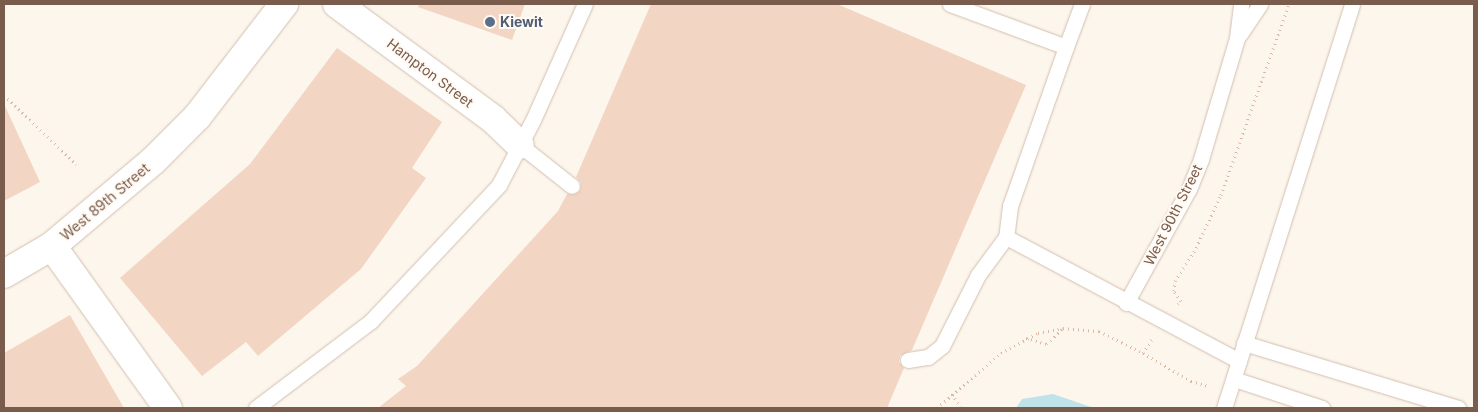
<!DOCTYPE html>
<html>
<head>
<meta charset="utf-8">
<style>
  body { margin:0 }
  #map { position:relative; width:1478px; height:412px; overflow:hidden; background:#fdf6ec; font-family:Inter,sans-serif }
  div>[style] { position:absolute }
  .water>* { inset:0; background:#bfe3e8 }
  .building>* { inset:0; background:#f3d5c3 }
  .path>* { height:3px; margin-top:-1.5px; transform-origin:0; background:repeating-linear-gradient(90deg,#d9b8a5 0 1px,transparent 0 5px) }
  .roads { filter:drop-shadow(0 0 1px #d1beb0) drop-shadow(0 0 1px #d1beb0) }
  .service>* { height:15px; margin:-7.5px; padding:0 7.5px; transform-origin:7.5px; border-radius:7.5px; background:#fff }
  .minor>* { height:28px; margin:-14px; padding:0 14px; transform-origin:14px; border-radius:14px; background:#fff }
  .dots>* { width:14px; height:14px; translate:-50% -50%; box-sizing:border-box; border:2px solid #fffaf3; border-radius:50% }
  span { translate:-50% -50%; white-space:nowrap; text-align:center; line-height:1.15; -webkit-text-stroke:4px #fffaf3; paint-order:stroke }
  .service-label { font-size:14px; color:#4e5e75; font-weight:700 }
  .left { translate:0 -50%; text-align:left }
  .street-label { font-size:14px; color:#7a5c4d }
  .frame { position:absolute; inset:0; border:5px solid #7a5c4d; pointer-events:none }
</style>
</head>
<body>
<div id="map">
  <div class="water">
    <div style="clip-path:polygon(1053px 394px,1094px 408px,1095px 408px,1016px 408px,1022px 399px)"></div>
  </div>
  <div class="building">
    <div style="clip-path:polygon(419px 4px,525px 4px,512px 40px,418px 7px)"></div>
    <div style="clip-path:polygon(651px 4px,837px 4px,1026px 85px,912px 350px,900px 356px,899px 362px,904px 368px,887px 408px,378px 408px,406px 386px,398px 379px,417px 366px,558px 211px,567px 194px,580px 191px,581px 183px,576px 177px)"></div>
    <div style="clip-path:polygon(337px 48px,442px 122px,412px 168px,426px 178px,361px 269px,258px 356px,246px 342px,202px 376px,120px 278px,250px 164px)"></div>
    <div style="clip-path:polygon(4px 104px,40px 182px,4px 201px)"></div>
    <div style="clip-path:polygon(70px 315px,124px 408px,4px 408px,4px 353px)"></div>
  </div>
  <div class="path">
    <div style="left:4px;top:95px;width:100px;rotate:43.8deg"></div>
    <div style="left:1178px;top:304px;width:4px;rotate:-45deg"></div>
    <div style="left:1181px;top:301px;width:12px;rotate:-125deg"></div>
    <div style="left:1174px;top:291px;width:10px;rotate:-84deg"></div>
    <div style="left:1175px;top:281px;width:35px;rotate:-57deg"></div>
    <div style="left:1194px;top:252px;width:63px;rotate:-64.7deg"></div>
    <div style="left:1221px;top:195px;width:203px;rotate:-70.4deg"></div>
    <div style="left:1026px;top:338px;width:22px;rotate:16deg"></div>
    <div style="left:1047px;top:344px;width:23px;rotate:-45deg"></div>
    <div style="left:1143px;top:353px;width:56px;rotate:30.3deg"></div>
    <div style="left:1191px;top:381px;width:19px;rotate:16deg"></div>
    <div style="left:952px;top:394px;width:17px;rotate:57deg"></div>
    <div style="left:937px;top:408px;width:84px;rotate:-40.7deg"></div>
    <div style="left:1001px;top:353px;width:42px;rotate:-28.4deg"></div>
    <div style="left:1038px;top:333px;width:25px;rotate:-11deg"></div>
    <div style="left:1063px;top:328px;width:36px;rotate:5deg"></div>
    <div style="left:1099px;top:331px;width:49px;rotate:26.6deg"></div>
    <div style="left:1143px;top:353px;width:17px;rotate:-57deg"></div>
  </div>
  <div class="roads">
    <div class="service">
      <div style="left:950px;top:4px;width:124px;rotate:20.3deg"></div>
      <div style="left:1066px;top:47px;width:169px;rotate:109.4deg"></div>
      <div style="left:1010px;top:206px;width:31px;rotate:97deg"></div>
      <div style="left:1006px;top:237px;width:264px;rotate:28deg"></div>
      <div style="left:1239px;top:361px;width:49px;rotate:107.7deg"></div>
      <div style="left:1240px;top:34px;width:36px;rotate:-56deg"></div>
      <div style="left:1066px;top:47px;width:46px;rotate:-69.6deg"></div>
      <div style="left:520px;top:145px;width:66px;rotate:38.3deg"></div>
      <div style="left:1126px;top:303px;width:130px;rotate:-61.1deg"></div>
      <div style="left:1189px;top:189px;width:32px;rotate:-68deg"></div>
      <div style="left:1201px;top:159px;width:126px;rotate:-73.4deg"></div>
      <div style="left:1237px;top:38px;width:34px;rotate:-83deg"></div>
      <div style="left:1244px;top:343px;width:224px;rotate:16.9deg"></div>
      <div style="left:908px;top:360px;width:20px;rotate:-9deg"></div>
      <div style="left:928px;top:357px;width:18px;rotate:-38deg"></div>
      <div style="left:942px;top:346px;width:80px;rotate:-63.1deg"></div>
      <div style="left:978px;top:275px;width:47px;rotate:-53.6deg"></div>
      <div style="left:1239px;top:361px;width:374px;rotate:-72.4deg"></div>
      <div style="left:1234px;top:379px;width:93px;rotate:18.2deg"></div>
      <div style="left:256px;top:408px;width:144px;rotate:-37.1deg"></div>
      <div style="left:371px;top:321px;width:187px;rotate:-46.7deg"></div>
      <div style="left:499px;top:185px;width:73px;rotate:-62.4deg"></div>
      <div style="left:533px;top:120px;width:127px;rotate:-65.9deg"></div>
    </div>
    <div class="minor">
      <div style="left:337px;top:4px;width:194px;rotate:36.4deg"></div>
      <div style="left:493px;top:119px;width:37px;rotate:44deg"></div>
      <div style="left:52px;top:246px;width:199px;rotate:54.4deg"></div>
      <div style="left:4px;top:274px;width:56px;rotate:-30.3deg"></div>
      <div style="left:52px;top:246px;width:132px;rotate:-40.1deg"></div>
      <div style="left:153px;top:161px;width:62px;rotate:-45deg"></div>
      <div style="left:197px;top:117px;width:143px;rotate:-52.4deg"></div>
    </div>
  </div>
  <div class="dots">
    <div style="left:490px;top:22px;background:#5c6f8a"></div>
  </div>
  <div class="service-label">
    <span class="left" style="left:500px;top:22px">Kiewit</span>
  </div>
  <div class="street-label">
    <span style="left:430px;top:73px;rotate:37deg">Hampton Street</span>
    <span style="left:105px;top:202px;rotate:-40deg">West 89th Street</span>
    <span style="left:1173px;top:215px;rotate:-63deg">West 90th Street</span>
  </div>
  <div class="frame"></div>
</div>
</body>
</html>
